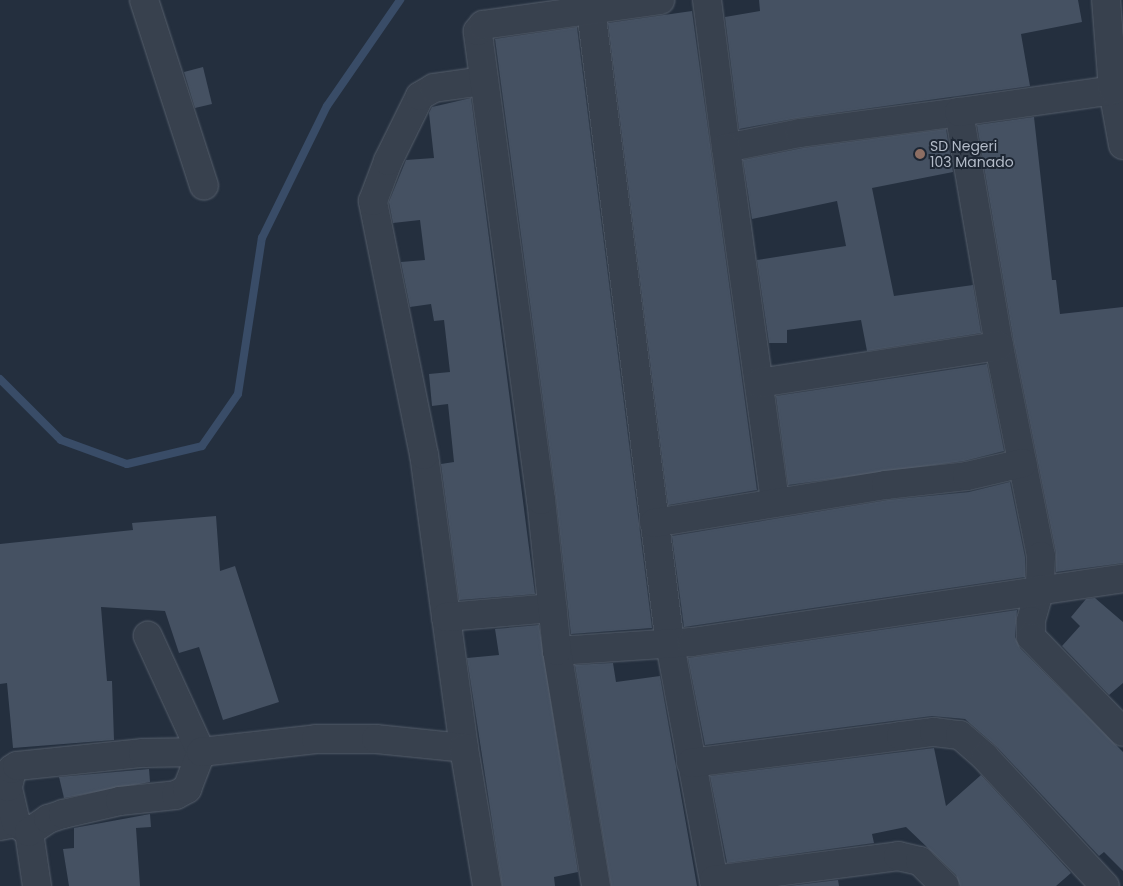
<!DOCTYPE html>
<html>
<head>
<meta charset="utf-8">
<style>
  body { margin:0 }
  #map { position:relative; width:1123px; height:886px; overflow:hidden; background:#242f3e; font-family:Poppins,sans-serif }
  div>[style] { position:absolute }
  .stream>* { height:8px; margin:-4px; padding:0 4px; transform-origin:4px; border-radius:4px; background:#394c67 }
  .building>* { inset:0; background:#455162 }
  .roads { filter:drop-shadow(0 0 1px #565f6c) drop-shadow(0 0 1px #565f6c) }
  .minor>* { height:28px; margin:-14px; padding:0 14px; transform-origin:14px; border-radius:14px; background:#38414e }
  .dots>* { width:14px; height:14px; translate:-50% -50%; box-sizing:border-box; border:2px solid #1d2633; border-radius:50% }
  span { translate:-50% -50%; white-space:nowrap; text-align:center; line-height:1.15; -webkit-text-stroke:4px #1d2633; paint-order:stroke }
  .poi-label { font-size:14px; color:#b4bcc9 }
  .left { translate:0 -50%; text-align:left }
</style>
</head>
<body>
<div id="map">
  <div class="stream">
    <div style="left:0;top:379px;width:86px;rotate:45deg"></div>
    <div style="left:61px;top:440px;width:70px;rotate:20deg"></div>
    <div style="left:127px;top:464px;width:77px;rotate:-13.5deg"></div>
    <div style="left:202px;top:446px;width:63px;rotate:-55.3deg"></div>
    <div style="left:238px;top:394px;width:158px;rotate:-81.3deg"></div>
    <div style="left:262px;top:238px;width:147px;rotate:-63.8deg"></div>
    <div style="left:327px;top:106px;width:129px;rotate:-55.4deg"></div>
  </div>
  <div class="building">
    <div style="clip-path:polygon(759px 0,1078px 0,1082px 22px,1021px 34px,1030px 86px,798px 118px,739px 129px,725px 17px,760px 11px)"></div>
    <div style="clip-path:polygon(692px 11px,757px 490px,668px 505px,608px 23px)"></div>
    <div style="clip-path:polygon(577px 27px,652px 628px,571px 634px,556px 498px,495px 39px)"></div>
    <div style="clip-path:polygon(203px 67px,212px 104px,195px 108px,184px 72px)"></div>
    <div style="clip-path:polygon(471px 98px,535px 594px,459px 600px,441px 464px,454px 462px,448px 404px,432px 406px,429px 374px,450px 372px,444px 320px,434px 321px,431px 304px,410px 307px,401px 262px,425px 260px,420px 220px,393px 223px,389px 202px,406px 160px,434px 158px,429px 113px,432px 107px)"></div>
    <div style="clip-path:polygon(1034px 117px,1052px 280px,1056px 280px,1060px 314px,1123px 307px,1123px 563px,1056px 572px,1056px 553px,1014px 343px,977px 125px)"></div>
    <div style="clip-path:polygon(946px 129px,953px 172px,872px 188px,894px 296px,973px 285px,981px 333px,867px 351px,861px 320px,787px 330px,787px 343px,769px 343px,757px 260px,846px 246px,837px 201px,752px 219px,743px 160px,803px 148px)"></div>
    <div style="clip-path:polygon(987px 364px,1004px 451px,964px 461px,788px 485px,776px 396px)"></div>
    <div style="clip-path:polygon(1010px 482px,1025px 557px,1025px 577px,684px 627px,672px 536px,888px 500px,969px 492px)"></div>
    <div style="clip-path:polygon(216px 516px,220px 571px,235px 566px,279px 702px,223px 720px,199px 647px,179px 653px,165px 611px,101px 607px,107px 681px,112px 681px,114px 740px,13px 748px,7px 683px,0 684px,0 544px,133px 530px,132px 523px)"></div>
    <div style="clip-path:polygon(1095px 598px,1123px 622px,1123px 683px,1109px 695px,1062px 646px,1080px 626px,1071px 617px,1086px 599px)"></div>
    <div style="clip-path:polygon(1017px 610px,1015px 637px,1020px 648px,1123px 752px,1123px 871px,1104px 852px,1099px 856px,996px 746px,965px 719px,932px 716px,705px 745px,688px 658px)"></div>
    <div style="clip-path:polygon(539px 625px,578px 872px,554px 877px,555px 886px,502px 886px,467px 658px,499px 655px,495px 629px)"></div>
    <div style="clip-path:polygon(613px 663px,616px 682px,660px 676px,697px 886px,611px 886px,575px 665px)"></div>
    <div style="clip-path:polygon(934px 748px,946px 806px,981px 775px,1071px 873px,1056px 886px,960px 886px,956px 875px,906px 827px,872px 834px,874px 843px,727px 863px,710px 776px)"></div>
    <div style="clip-path:polygon(149px 769px,150px 782px,64px 798px,59px 777px)"></div>
    <div style="clip-path:polygon(150px 814px,151px 827px,136px 828px,140px 886px,69px 886px,63px 849px,74px 848px,74px 828px)"></div>
    <div style="clip-path:polygon(838px 880px,839px 886px,789px 886px)"></div>
  </div>
  <div class="roads">
    <div class="minor">
      <div style="left:144px;top:0;width:195px;rotate:72.1deg"></div>
      <div style="left:707px;top:0;width:149px;rotate:82.7deg"></div>
      <div style="left:726px;top:148px;width:76px;rotate:-11.5deg"></div>
      <div style="left:800px;top:133px;width:160px;rotate:-7.5deg"></div>
      <div style="left:959px;top:112px;width:237px;rotate:80.3deg"></div>
      <div style="left:999px;top:346px;width:214px;rotate:78.7deg"></div>
      <div style="left:1041px;top:556px;width:33px;rotate:92deg"></div>
      <div style="left:1040px;top:589px;width:33px;rotate:106deg"></div>
      <div style="left:1031px;top:621px;width:16px;rotate:90deg"></div>
      <div style="left:1031px;top:637px;width:132px;rotate:45.9deg"></div>
      <div style="left:591px;top:10px;width:639px;rotate:82.9deg"></div>
      <div style="left:670px;top:644px;width:246px;rotate:79.5deg"></div>
      <div style="left:1113px;top:90px;width:56px;rotate:79.7deg"></div>
      <div style="left:959px;top:112px;width:156px;rotate:-8.1deg"></div>
      <div style="left:1113px;top:90px;width:90px;rotate:-94.4deg"></div>
      <div style="left:726px;top:148px;width:358px;rotate:82.1deg"></div>
      <div style="left:759px;top:383px;width:243px;rotate:-8.8deg"></div>
      <div style="left:654px;top:523px;width:235px;rotate:-9.3deg"></div>
      <div style="left:886px;top:485px;width:81px;rotate:-6.3deg"></div>
      <div style="left:967px;top:476px;width:57px;rotate:-13.1deg"></div>
      <div style="left:446px;top:617px;width:163px;rotate:-97.7deg"></div>
      <div style="left:424px;top:455px;width:259px;rotate:-101.4deg"></div>
      <div style="left:373px;top:201px;width:43px;rotate:-69.4deg"></div>
      <div style="left:388px;top:161px;width:72px;rotate:-63.8deg"></div>
      <div style="left:420px;top:96px;width:16px;rotate:-30deg"></div>
      <div style="left:434px;top:88px;width:49px;rotate:-8.1deg"></div>
      <div style="left:557px;top:651px;width:135px;rotate:-3.8deg"></div>
      <div style="left:692px;top:642px;width:436px;rotate:-8.4deg"></div>
      <div style="left:464px;top:748px;width:132px;rotate:-97.8deg"></div>
      <div style="left:446px;top:617px;width:107px;rotate:-4.8deg"></div>
      <div style="left:691px;top:763px;width:212px;rotate:-7.3deg"></div>
      <div style="left:901px;top:736px;width:33px;rotate:-7deg"></div>
      <div style="left:934px;top:732px;width:26px;rotate:7deg"></div>
      <div style="left:960px;top:735px;width:33px;rotate:41deg"></div>
      <div style="left:985px;top:757px;width:176px;rotate:47.1deg"></div>
      <div style="left:16px;top:823px;width:16px;rotate:35deg"></div>
      <div style="left:29px;top:832px;width:55px;rotate:81.6deg"></div>
      <div style="left:0;top:826px;width:16px;rotate:-11deg"></div>
      <div style="left:16px;top:823px;width:37px;rotate:-103deg"></div>
      <div style="left:8px;top:787px;width:18px;rotate:-77deg"></div>
      <div style="left:12px;top:769px;width:6px;rotate:-31deg"></div>
      <div style="left:17px;top:766px;width:127px;rotate:-5.9deg"></div>
      <div style="left:143px;top:753px;width:58px;rotate:-1deg"></div>
      <div style="left:201px;top:752px;width:128px;rotate:-114.6deg"></div>
      <div style="left:29px;top:832px;width:23px;rotate:-34deg"></div>
      <div style="left:48px;top:819px;width:16px;rotate:-18deg"></div>
      <div style="left:63px;top:814px;width:58px;rotate:-12.8deg"></div>
      <div style="left:120px;top:801px;width:56px;rotate:-6.1deg"></div>
      <div style="left:176px;top:795px;width:13px;rotate:-29deg"></div>
      <div style="left:187px;top:789px;width:40px;rotate:-69deg"></div>
      <div style="left:201px;top:752px;width:116px;rotate:-6.4deg"></div>
      <div style="left:316px;top:739px;width:60px"></div>
      <div style="left:376px;top:739px;width:88px;rotate:5.8deg"></div>
      <div style="left:464px;top:748px;width:140px;rotate:80.5deg"></div>
      <div style="left:714px;top:880px;width:186px;rotate:-7.4deg"></div>
      <div style="left:898px;top:856px;width:23px;rotate:13deg"></div>
      <div style="left:920px;top:861px;width:35px;rotate:45deg"></div>
      <div style="left:596px;top:886px;width:238px;rotate:-99.4deg"></div>
      <div style="left:557px;top:651px;width:152px;rotate:-96deg"></div>
      <div style="left:541px;top:500px;width:473px;rotate:-97.7deg"></div>
      <div style="left:478px;top:31px;width:8px;rotate:-50deg"></div>
      <div style="left:483px;top:25px;width:179px;rotate:-8deg"></div>
    </div>
  </div>
  <div class="dots">
    <div style="left:920px;top:154px;background:#8d6e63"></div>
  </div>
  <div class="poi-label">
    <span class="left" style="left:930px;top:154px">SD Negeri<br>103 Manado</span>
  </div>
</div>
</body>
</html>
